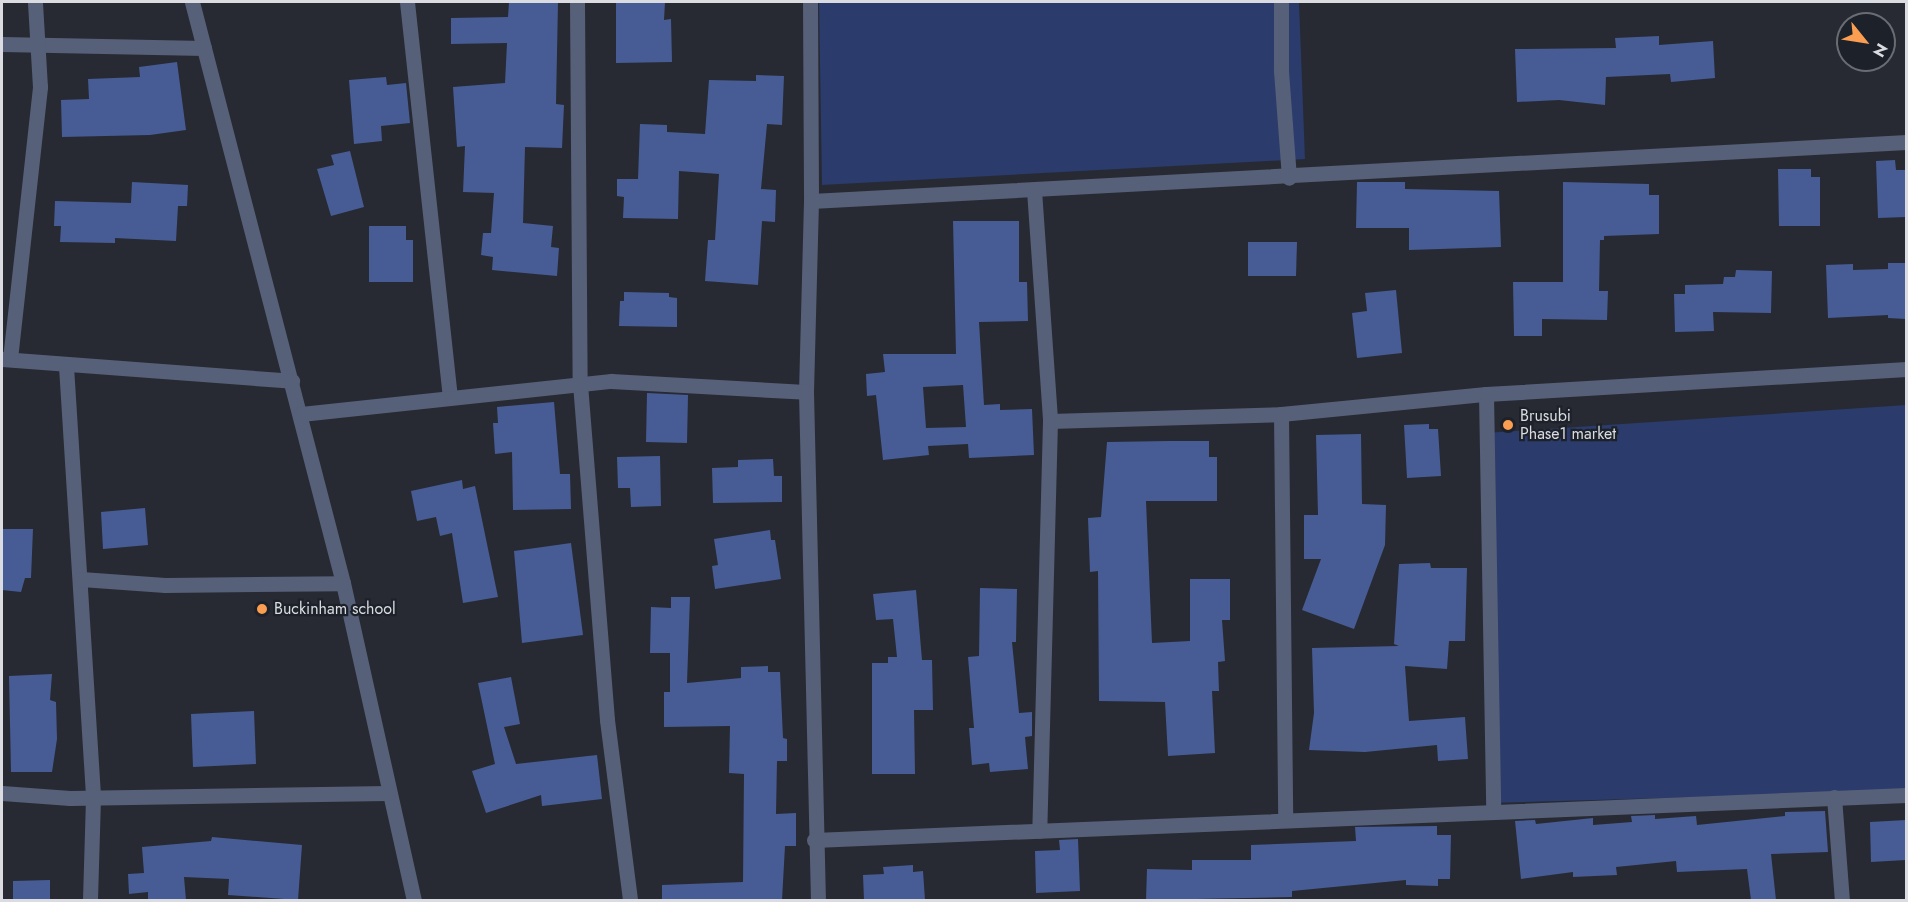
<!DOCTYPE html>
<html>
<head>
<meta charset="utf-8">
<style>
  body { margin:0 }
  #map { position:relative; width:1908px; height:902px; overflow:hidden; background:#272a32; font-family:Jost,sans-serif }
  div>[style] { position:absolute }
  .green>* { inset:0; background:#2a3b6c }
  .building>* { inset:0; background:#475c94 }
  .minor>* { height:15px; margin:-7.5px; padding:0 7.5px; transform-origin:7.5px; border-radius:7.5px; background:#566079 }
  .dots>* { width:16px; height:16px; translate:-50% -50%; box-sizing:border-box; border:3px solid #1d2129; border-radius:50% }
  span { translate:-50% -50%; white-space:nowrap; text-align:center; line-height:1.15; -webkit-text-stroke:4.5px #1d2129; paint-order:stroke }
  .poi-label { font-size:16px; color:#dadce2 }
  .left { translate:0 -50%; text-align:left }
  .frame { position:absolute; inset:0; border:3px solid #dadce2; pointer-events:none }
  .north { position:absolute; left:1836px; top:12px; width:60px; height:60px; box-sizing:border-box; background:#1d2129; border:2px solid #696c73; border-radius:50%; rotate:120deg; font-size:16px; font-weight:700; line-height:24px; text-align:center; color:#dadce2 }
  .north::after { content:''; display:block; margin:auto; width:21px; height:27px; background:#fb9e51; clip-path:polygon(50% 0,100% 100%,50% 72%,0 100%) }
</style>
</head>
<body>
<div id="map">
  <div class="green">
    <div style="clip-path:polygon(819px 2px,1299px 2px,1305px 159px,822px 185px)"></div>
    <div style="clip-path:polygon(1906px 405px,1906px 791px,1490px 803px,1485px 433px)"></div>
  </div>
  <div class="building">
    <div style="clip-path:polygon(509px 2px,558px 2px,556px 104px,564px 105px,562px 148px,525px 147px,523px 223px,553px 226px,551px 247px,559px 248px,557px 276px,492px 270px,493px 257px,481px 255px,483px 233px,491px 233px,494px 193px,463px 192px,465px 146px,457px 147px,453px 87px,505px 83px,507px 43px,451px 44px,451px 18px,508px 17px)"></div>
    <div style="clip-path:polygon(616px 2px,665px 2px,664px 20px,671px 19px,672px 62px,616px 63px)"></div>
    <div style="clip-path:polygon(1659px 36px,1659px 45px,1713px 41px,1715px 78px,1671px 82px,1670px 74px,1606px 77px,1605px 105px,1559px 100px,1517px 102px,1515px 49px,1616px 48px,1615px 38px)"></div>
    <div style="clip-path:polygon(177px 62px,186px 130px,150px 135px,62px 137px,61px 100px,89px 99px,88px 79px,140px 77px,139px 67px)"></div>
    <div style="clip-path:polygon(756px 75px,784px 76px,782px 125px,767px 124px,761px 189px,776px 190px,775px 222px,762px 221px,758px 285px,705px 281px,708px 240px,715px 240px,719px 174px,679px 171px,678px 219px,623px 218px,624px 197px,617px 196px,617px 179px,638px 179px,640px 124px,667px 125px,667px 132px,705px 134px,709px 80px,756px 81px)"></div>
    <div style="clip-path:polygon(386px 77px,387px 85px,406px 83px,410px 123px,381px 126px,382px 141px,354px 144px,349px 80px)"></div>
    <div style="clip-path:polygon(350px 151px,364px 207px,331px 216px,317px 169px,334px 165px,331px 155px)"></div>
    <div style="clip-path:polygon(1895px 160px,1896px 170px,1906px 170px,1906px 217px,1878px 218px,1876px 161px)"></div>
    <div style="clip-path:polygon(1778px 169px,1811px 169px,1811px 177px,1820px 177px,1820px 226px,1779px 226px)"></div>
    <div style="clip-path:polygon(132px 182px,188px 185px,187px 206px,178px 206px,176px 241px,115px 238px,115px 243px,60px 242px,61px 226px,54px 226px,55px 201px,131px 203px)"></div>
    <div style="clip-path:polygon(1357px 182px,1405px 182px,1405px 189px,1499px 191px,1501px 247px,1409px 250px,1409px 228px,1356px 228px)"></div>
    <div style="clip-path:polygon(1563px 182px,1649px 184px,1649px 195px,1659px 195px,1659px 234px,1604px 236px,1604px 240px,1600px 240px,1599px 291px,1608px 291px,1607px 320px,1542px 319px,1542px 336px,1514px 336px,1513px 282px,1563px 282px)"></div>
    <div style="clip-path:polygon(evenodd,953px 221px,1019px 221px,1019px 282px,1027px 282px,1028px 321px,979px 322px,984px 405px,1000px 404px,1000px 410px,1032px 409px,1034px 455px,969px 458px,968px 444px,928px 446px,929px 455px,883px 460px,876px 395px,867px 396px,866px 374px,885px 372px,883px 354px,956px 354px,953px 221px,963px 385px,966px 427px,926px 428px,923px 387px,963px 385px)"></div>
    <div style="clip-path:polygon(369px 226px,406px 226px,406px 240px,413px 240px,413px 282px,369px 282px)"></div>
    <div style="clip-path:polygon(1248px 242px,1297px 242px,1296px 276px,1248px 276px)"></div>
    <div style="clip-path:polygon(1888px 263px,1906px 263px,1906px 319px,1888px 318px,1888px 315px,1828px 318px,1826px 265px,1853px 264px,1853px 270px,1888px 269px)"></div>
    <div style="clip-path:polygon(1736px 270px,1772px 271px,1771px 313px,1713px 312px,1714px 331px,1675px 332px,1674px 294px,1685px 294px,1685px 285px,1723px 284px,1724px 277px,1735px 277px)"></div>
    <div style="clip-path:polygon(1396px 290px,1402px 353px,1357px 358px,1352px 313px,1367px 311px,1365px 293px)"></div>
    <div style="clip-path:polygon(624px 292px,669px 293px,669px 297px,677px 298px,677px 327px,619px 326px,620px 301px,624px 301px)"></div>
    <div style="clip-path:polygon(647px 393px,688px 395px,687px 443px,646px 442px)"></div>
    <div style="clip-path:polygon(554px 402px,560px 474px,570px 474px,571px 509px,513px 510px,512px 452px,495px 454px,493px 423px,498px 423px,497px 407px)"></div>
    <div style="clip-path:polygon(1429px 424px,1429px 429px,1438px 429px,1441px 476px,1407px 478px,1404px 425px)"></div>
    <div style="clip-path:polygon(1361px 434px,1362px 504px,1386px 505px,1385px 545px,1354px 629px,1302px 610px,1321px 559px,1304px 559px,1304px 515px,1318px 515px,1316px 435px)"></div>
    <div style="clip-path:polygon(1169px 441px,1209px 441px,1209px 457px,1217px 457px,1217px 501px,1146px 501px,1152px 643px,1190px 641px,1190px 579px,1230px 579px,1230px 620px,1222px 620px,1225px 661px,1218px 662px,1219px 691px,1212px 691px,1215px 753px,1168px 756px,1165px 702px,1099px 701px,1098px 571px,1090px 572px,1088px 518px,1101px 517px,1107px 442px)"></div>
    <div style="clip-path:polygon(660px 456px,661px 506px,631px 507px,630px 488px,618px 488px,617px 457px)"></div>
    <div style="clip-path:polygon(773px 459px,774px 476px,782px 476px,782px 502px,713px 503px,712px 468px,738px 467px,738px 460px)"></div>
    <div style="clip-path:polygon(462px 480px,463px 489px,475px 486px,498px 597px,463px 603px,452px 533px,440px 536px,436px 517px,417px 521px,411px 491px)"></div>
    <div style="clip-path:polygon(145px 508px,148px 545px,103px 549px,101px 512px)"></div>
    <div style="clip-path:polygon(2px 529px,33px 529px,31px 578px,25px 578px,21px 592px,2px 590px)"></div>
    <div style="clip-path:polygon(770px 530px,771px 540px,775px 540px,781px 579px,715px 589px,712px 566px,718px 565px,714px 539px)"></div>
    <div style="clip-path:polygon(571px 543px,583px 635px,522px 643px,514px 551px)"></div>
    <div style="clip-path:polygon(1430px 563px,1431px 568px,1467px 568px,1465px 641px,1449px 641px,1447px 669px,1405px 666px,1409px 721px,1465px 717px,1468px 759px,1438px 761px,1437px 745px,1365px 752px,1309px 750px,1314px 713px,1312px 648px,1399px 646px,1394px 644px,1399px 564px)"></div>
    <div style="clip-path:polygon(980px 588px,1017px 589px,1016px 642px,1012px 642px,1019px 713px,1032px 712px,1032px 736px,1025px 737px,1028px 769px,990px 772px,989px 763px,972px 765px,969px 728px,974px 728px,968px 657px,979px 656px)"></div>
    <div style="clip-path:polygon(916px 590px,922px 660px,932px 660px,933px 710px,914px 710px,915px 774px,872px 774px,872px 663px,888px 663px,888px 657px,897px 657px,893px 619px,876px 620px,873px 594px)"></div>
    <div style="clip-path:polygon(671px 597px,690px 597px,687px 683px,741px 678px,741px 667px,768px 666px,768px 672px,780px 672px,783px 738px,787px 739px,787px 761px,777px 761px,776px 814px,796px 813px,796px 846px,785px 846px,782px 900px,662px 900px,662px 885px,743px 882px,744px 774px,729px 773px,730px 726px,664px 727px,664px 692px,670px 692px,670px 653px,650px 653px,651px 607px,671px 608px)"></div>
    <div style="clip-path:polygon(52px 674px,50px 700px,56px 702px,57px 739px,52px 772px,11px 772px,9px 676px)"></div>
    <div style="clip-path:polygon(511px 677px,520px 724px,504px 727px,516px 764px,597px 755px,602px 799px,542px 806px,541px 795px,486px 813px,472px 771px,495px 764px,478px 683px)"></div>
    <div style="clip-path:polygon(254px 711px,256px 764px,193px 767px,191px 714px)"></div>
    <div style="clip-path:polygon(1825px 811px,1828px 852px,1771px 854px,1776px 900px,1751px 900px,1747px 869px,1677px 872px,1676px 861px,1616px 867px,1617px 875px,1573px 877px,1573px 872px,1521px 879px,1515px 821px,1535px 820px,1536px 824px,1593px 818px,1593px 825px,1632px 822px,1631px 816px,1655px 815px,1655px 819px,1696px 816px,1697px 825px,1785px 816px,1785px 812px)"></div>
    <div style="clip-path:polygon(1906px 820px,1906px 860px,1871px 862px,1870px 822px)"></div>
    <div style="clip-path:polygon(1437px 826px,1437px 835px,1451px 835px,1450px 879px,1438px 879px,1438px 886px,1406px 885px,1406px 880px,1292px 891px,1292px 897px,1146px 900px,1147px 869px,1192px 870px,1192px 860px,1251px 860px,1251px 845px,1356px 841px,1355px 827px)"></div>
    <div style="clip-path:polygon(212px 837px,302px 845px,298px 900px,228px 895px,229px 879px,184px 877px,186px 900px,148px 900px,148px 892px,129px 894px,128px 874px,144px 873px,142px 847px,211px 841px)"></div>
    <div style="clip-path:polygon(1078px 839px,1080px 891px,1036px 893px,1035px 851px,1060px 850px,1059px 840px)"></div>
    <div style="clip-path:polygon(913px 865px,913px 872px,923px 871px,925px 900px,864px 900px,863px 875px,884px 874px,883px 867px)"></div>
    <div style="clip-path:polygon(50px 880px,50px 900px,13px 900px,13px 881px)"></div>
  </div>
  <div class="minor">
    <div style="left:192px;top:2px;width:600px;rotate:75.43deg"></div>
    <div style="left:343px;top:583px;width:325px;rotate:77.4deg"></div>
    <div style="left:407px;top:2px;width:398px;rotate:83.8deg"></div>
    <div style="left:577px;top:2px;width:382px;rotate:89.6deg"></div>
    <div style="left:580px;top:384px;width:337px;rotate:85.4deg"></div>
    <div style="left:607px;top:720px;width:181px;rotate:82.7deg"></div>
    <div style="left:810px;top:2px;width:199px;rotate:89.7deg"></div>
    <div style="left:811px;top:201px;width:191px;rotate:91.5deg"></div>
    <div style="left:806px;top:392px;width:508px;rotate:88.65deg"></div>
    <div style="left:1281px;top:2px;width:69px;rotate:90deg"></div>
    <div style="left:1281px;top:71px;width:107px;rotate:85.7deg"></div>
    <div style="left:2px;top:44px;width:202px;rotate:1.1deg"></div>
    <div style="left:1034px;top:190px;width:232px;rotate:86deg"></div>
    <div style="left:1050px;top:421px;width:410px;rotate:91.5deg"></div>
    <div style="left:811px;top:201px;width:1097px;rotate:-3.08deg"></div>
    <div style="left:2px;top:359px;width:291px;rotate:4.3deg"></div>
    <div style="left:10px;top:359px;width:274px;rotate:-83.7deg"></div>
    <div style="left:40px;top:87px;width:85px;rotate:-93.4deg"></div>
    <div style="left:66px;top:366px;width:433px;rotate:86.4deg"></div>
    <div style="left:93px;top:798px;width:102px;rotate:91.7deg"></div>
    <div style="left:1486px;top:394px;width:416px;rotate:89deg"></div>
    <div style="left:301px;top:414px;width:312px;rotate:-6.1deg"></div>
    <div style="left:611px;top:381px;width:195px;rotate:3.2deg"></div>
    <div style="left:1281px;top:414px;width:405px;rotate:89.4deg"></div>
    <div style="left:1050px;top:421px;width:231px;rotate:-1.7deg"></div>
    <div style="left:1281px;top:414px;width:206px;rotate:-5.6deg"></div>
    <div style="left:1486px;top:394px;width:421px;rotate:-3.4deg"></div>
    <div style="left:81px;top:579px;width:84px;rotate:4.1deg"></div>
    <div style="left:165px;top:585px;width:178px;rotate:-0.6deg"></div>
    <div style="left:2px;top:793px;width:68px;rotate:4.2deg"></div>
    <div style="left:70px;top:798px;width:318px;rotate:-0.9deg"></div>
    <div style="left:1834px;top:797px;width:103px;rotate:85.6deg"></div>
    <div style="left:814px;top:840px;width:1093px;rotate:-2.36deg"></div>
  </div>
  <div class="dots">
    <div style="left:1508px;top:425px;background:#fb9e51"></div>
    <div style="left:262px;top:609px;background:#fb9e51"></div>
  </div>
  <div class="poi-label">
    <span class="left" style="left:1520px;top:425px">Brusubi<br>Phase1 market</span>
    <span class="left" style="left:274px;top:609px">Buckinham school</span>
  </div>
  <div class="frame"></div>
  <div class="north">N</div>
</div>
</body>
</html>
